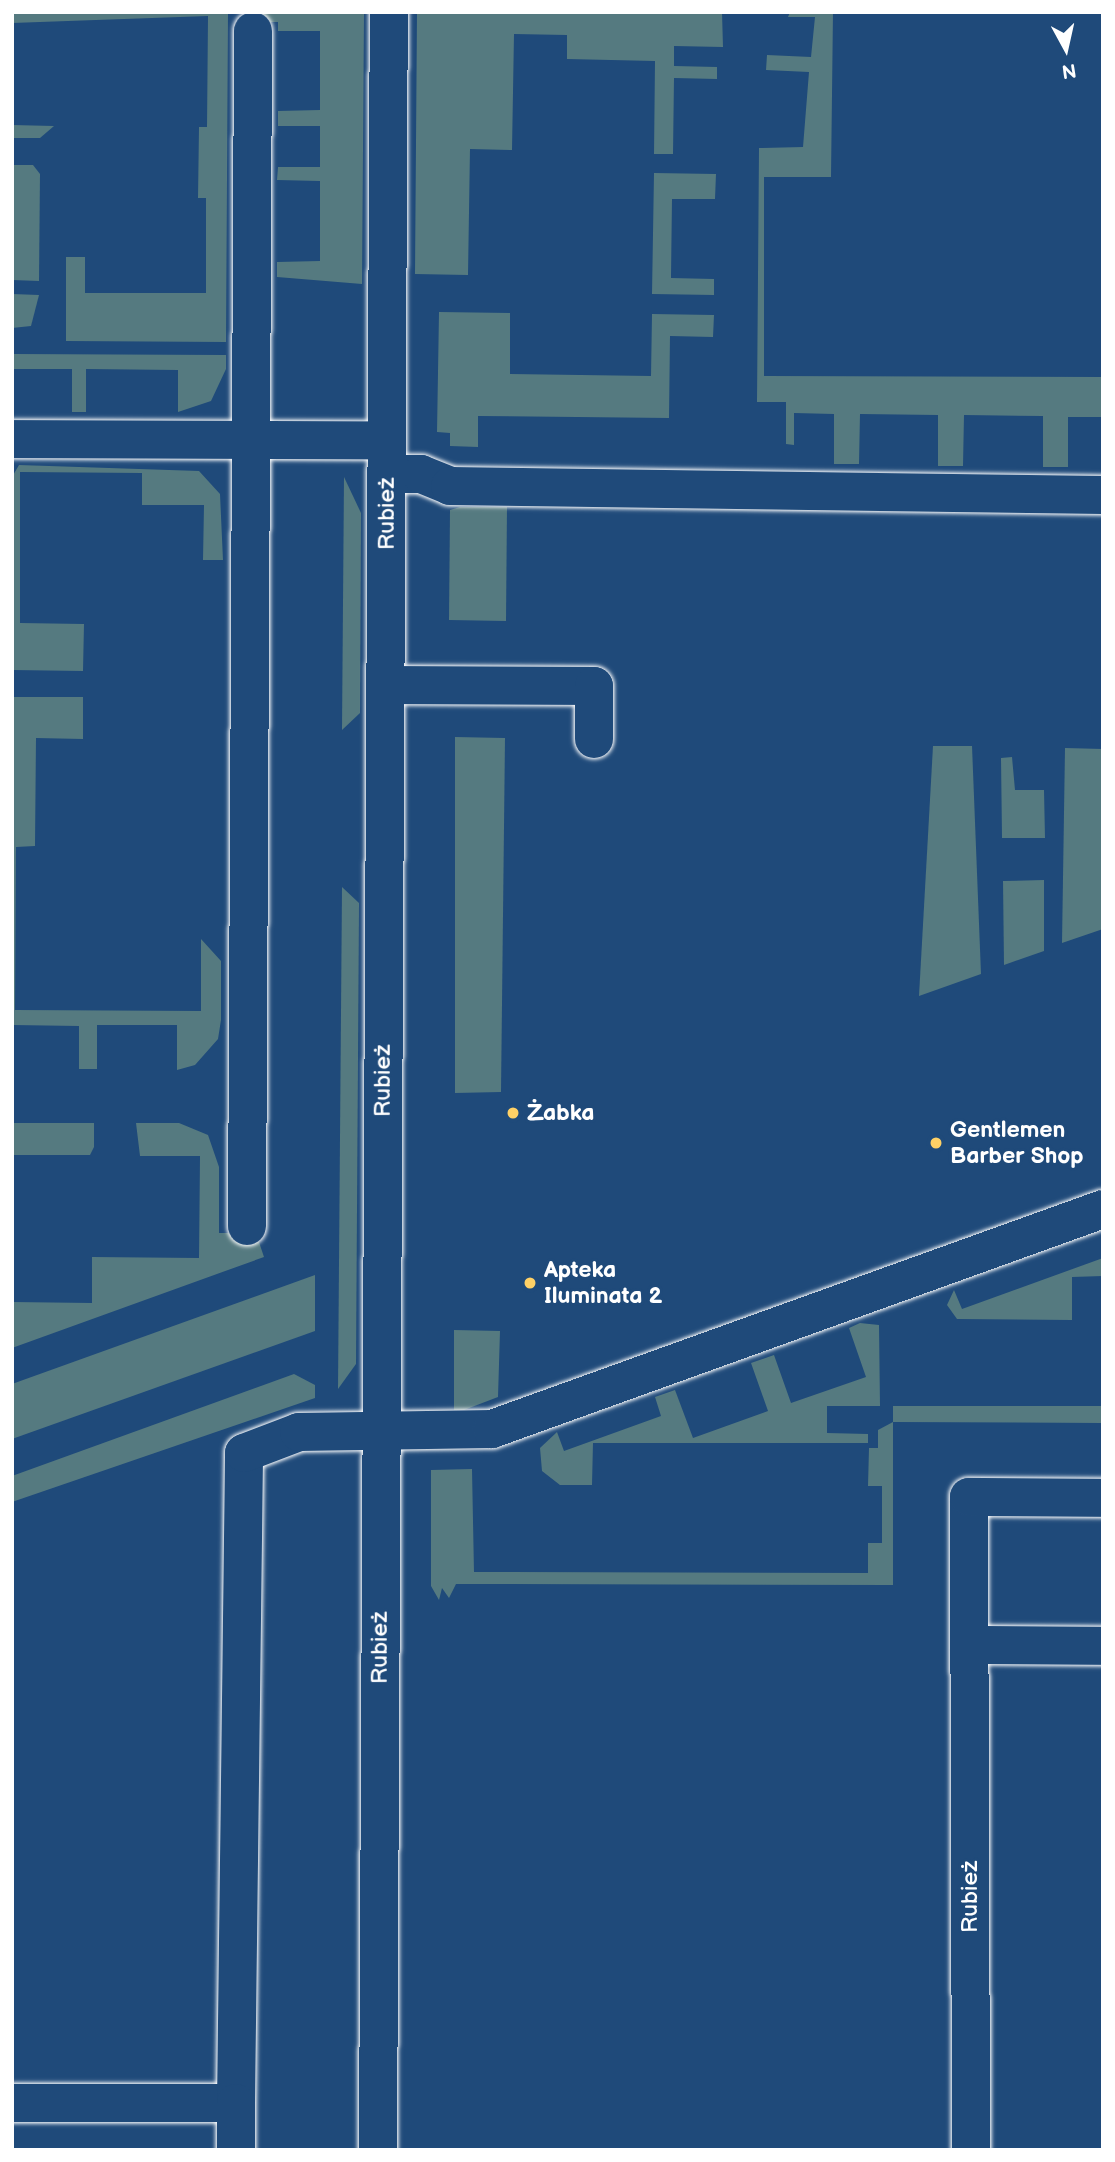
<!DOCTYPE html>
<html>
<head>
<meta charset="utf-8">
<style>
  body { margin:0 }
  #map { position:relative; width:1115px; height:2162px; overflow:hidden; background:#1f4a7a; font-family:"Balsamiq Sans",sans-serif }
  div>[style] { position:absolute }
  .green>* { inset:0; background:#557a80 }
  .roads { filter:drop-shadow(0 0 2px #fff) drop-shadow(0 0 2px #fff) }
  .minor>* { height:38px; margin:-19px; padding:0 19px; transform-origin:19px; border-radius:19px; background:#1f4a7a }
  .dots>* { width:19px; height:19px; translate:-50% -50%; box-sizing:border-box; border:4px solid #1f4a7a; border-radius:50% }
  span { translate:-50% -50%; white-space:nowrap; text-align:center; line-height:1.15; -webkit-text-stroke:6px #1f4a7a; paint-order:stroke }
  .street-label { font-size:23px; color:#fff }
  .poi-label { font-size:23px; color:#fff; font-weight:700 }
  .left { translate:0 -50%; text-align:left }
  .frame { position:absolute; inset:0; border:14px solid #fff; pointer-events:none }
  .north { position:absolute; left:1031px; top:14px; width:70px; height:70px; -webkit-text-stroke:5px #1f4a7a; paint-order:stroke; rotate:172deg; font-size:19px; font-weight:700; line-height:28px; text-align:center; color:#fff }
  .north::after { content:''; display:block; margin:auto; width:24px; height:32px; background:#fff; clip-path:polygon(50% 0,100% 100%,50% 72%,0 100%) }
</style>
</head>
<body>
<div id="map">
  <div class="green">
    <div style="clip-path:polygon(12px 12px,228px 12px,226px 342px,66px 341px,66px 257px,85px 257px,85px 293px,206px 293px,206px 198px,198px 198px,199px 127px,207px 127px,208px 16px,12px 23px)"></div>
    <div style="clip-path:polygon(255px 12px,364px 12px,362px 284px,277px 277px,277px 262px,320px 261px,320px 181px,277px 180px,278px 167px,320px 167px,320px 126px,278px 126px,278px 111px,320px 110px,320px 31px,278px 31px,278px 22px,255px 22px)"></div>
    <div style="clip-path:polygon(417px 12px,722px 12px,723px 47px,674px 46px,674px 66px,717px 67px,717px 79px,674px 78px,673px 154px,654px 154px,655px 61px,567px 59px,567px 35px,514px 34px,512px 150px,470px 149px,468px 275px,415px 274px)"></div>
    <div style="clip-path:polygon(790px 12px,833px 12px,831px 177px,764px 177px,764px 376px,1103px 377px,1103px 417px,1068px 417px,1068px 467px,1043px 467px,1043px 416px,964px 415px,963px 466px,938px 466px,938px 415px,860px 414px,859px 464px,834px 464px,834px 414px,794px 413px,794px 445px,786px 444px,786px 402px,757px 402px,759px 148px,803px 147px,809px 72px,766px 70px,767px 55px,811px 57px,815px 17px,788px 17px)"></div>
    <div style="clip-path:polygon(12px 125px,54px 126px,40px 138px,12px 138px)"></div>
    <div style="clip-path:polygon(12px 165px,33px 165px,40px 174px,39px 281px,12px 280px)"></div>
    <div style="clip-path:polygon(654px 173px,716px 174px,715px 199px,672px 199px,671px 278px,714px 279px,714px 295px,652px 294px)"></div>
    <div style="clip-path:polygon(12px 294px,39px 295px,31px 326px,12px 328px)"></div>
    <div style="clip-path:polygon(439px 312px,510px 313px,510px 374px,651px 376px,652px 314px,714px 315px,713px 337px,670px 336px,669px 418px,478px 416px,478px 447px,450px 446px,450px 433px,437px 432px)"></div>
    <div style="clip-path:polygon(12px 354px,226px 355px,226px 369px,211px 401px,178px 412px,178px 370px,86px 369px,86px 412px,72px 412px,72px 369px,12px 369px)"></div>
    <div style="clip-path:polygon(19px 465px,199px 471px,220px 494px,223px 560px,203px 560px,204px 505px,142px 505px,142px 473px,20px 472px,20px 623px,84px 624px,83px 671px,12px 670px,12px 477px)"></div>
    <div style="clip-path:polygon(344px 477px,361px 513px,360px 713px,342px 730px)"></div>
    <div style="clip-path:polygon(460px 507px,507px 507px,506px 621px,449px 620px,450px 510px)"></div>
    <div style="clip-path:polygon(14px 697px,83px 697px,83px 739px,36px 738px,35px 846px,16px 847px,15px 1010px,201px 1011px,201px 939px,221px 961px,221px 1020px,218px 1039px,195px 1065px,177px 1070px,177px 1025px,97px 1025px,97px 1069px,79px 1069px,79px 1026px,12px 1025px)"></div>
    <div style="clip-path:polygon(455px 737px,505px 738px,501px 1092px,455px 1093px)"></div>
    <div style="clip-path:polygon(933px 746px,972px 746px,981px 974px,919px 996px)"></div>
    <div style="clip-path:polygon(1065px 748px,1103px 749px,1103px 929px,1062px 943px)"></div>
    <div style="clip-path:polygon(1012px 757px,1015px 790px,1044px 790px,1045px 838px,1002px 838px,1001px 758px)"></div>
    <div style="clip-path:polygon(1044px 880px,1044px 951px,1004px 965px,1003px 881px)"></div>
    <div style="clip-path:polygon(342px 887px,359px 903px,356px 1364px,338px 1389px)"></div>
    <div style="clip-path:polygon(12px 1123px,94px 1123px,94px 1147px,90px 1155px,12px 1155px)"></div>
    <div style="clip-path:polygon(136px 1123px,179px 1123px,208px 1135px,219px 1167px,219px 1233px,256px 1233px,264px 1257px,12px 1348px,12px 1302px,92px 1303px,92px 1257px,199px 1258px,200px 1156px,140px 1156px)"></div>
    <div style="clip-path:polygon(1103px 1258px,1103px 1276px,1072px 1277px,1072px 1320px,957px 1319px,947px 1305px,954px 1290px,962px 1309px)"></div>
    <div style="clip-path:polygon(315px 1275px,315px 1331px,12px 1439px,12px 1384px)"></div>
    <div style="clip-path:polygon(860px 1323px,879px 1325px,880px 1406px,827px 1406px,827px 1433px,868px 1434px,868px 1443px,593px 1443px,592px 1485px,560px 1485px,542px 1471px,540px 1448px,557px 1432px,564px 1451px,661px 1416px,655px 1397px,675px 1390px,693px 1438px,768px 1411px,751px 1363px,774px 1355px,791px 1403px,866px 1377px,849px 1328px)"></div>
    <div style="clip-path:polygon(454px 1330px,500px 1331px,498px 1397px,464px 1410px,454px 1410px)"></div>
    <div style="clip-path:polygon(294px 1374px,315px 1385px,315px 1398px,12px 1502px,12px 1476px)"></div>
    <div style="clip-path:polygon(893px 1406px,1103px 1406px,1103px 1423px,893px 1422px,893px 1585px,456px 1584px,449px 1598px,442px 1588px,439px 1600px,431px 1586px,431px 1470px,472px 1469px,474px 1572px,868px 1573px,868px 1543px,882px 1543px,882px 1486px,868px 1486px,869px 1448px,878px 1448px,878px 1430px,893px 1422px)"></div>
  </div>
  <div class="roads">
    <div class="minor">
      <div style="left:12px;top:439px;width:375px;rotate:0.2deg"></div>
      <div style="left:387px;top:474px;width:34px"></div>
      <div style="left:421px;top:474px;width:31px;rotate:22deg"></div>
      <div style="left:450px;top:486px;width:653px;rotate:0.79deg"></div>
      <div style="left:385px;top:685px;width:209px;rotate:0.3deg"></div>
      <div style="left:594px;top:686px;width:53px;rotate:90deg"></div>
      <div style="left:247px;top:1226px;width:1195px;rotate:-89.71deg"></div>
      <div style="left:969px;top:1645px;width:134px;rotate:0.4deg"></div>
      <div style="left:12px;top:2103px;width:224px"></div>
      <div style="left:236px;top:2103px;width:650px;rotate:-89.29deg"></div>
      <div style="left:244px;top:1453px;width:59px;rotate:-20.9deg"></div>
      <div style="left:299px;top:1432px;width:193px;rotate:-0.9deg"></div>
      <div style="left:492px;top:1429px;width:649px;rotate:-19.8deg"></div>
      <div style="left:236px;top:2103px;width:47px;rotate:90deg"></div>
      <div style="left:378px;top:2150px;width:2138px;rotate:-89.71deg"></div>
      <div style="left:971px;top:2150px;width:653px;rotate:-90.18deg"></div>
      <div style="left:969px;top:1497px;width:134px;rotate:0.4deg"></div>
    </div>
  </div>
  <div class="dots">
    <div style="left:513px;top:1113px;background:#ffd166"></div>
    <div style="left:936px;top:1143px;background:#ffd166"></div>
    <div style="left:530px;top:1283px;background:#ffd166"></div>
  </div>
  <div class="street-label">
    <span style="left:387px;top:514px;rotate:-90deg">Rubież</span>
    <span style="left:383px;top:1081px;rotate:-90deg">Rubież</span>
    <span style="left:380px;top:1648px;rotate:-90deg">Rubież</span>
    <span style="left:970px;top:1897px;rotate:-90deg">Rubież</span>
  </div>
  <div class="poi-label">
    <span class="left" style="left:527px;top:1113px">Żabka</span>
    <span class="left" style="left:950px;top:1143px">Gentlemen<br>Barber Shop</span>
    <span class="left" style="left:544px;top:1283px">Apteka<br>Iluminata 2</span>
  </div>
  <div class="frame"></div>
  <div class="north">N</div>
</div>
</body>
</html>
